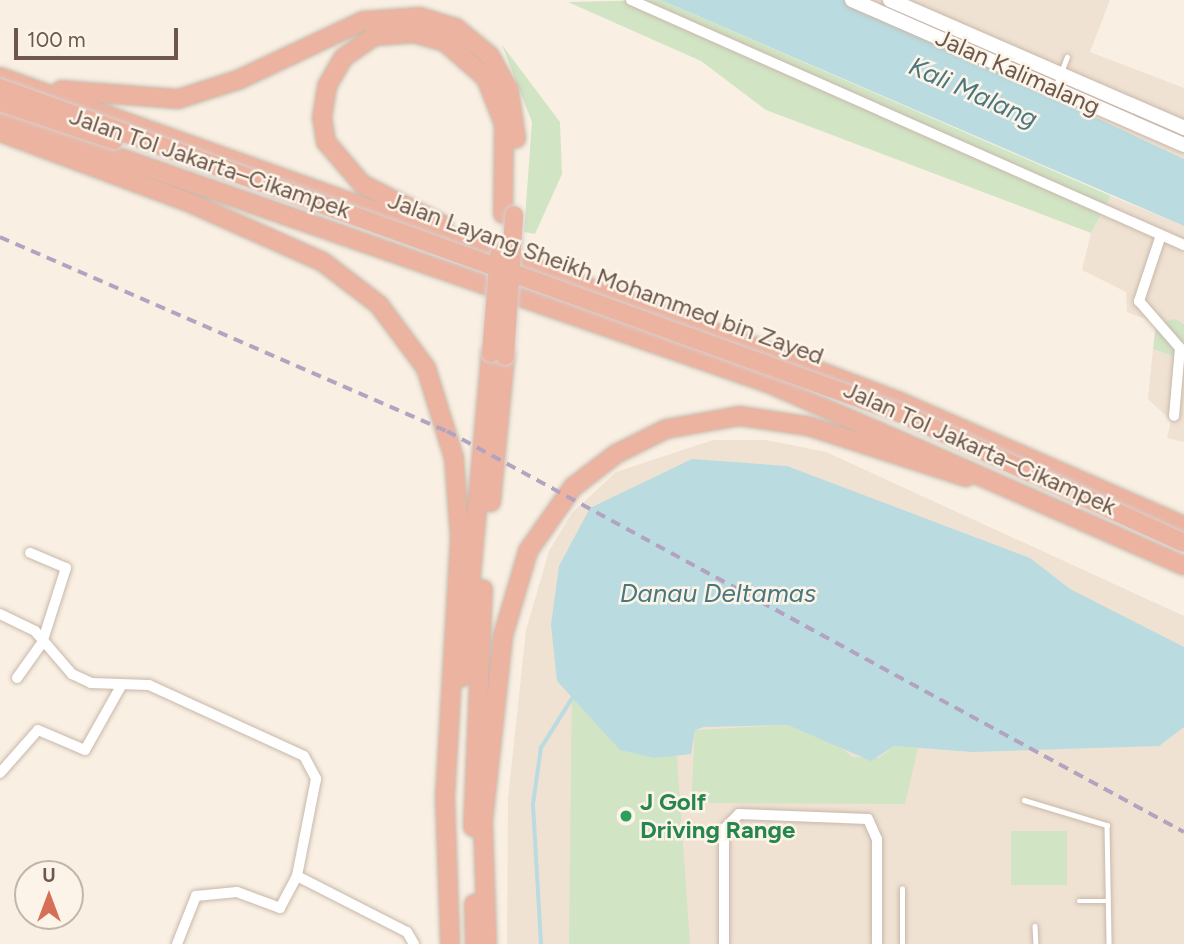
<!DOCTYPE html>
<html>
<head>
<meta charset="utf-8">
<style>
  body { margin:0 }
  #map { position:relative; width:1184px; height:944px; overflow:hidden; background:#f9f0e3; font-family:Figtree,sans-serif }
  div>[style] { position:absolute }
  .residential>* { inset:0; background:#efe2d2 }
  .green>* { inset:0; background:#d1e4c4 }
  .water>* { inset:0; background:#badbe0 }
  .stream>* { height:3.5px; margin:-1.75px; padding:0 1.75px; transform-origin:1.75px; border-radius:1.75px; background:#badbe0 }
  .roads { filter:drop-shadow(0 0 2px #c8b8ab) drop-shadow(0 0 2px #c8b8ab) }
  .service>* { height:4.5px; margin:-2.25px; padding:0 2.25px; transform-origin:2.25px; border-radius:2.25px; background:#fff }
  .minor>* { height:10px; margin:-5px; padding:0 5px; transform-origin:5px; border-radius:5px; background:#fff }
  .secondary>* { height:14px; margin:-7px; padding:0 7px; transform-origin:7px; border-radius:7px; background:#fff }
  .motorway>* { height:18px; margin:-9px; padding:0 9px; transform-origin:9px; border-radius:9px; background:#ecb3a1 }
  .rail>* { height:3.5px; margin-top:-1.75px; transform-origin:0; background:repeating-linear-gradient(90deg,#b2a4c0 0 10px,transparent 0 17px) }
  .bridges { filter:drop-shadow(0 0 2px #d6d0cd) drop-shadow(0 0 2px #d6d0cd) }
  .motorway-bridge>* { height:18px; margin:-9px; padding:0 9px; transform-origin:9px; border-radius:9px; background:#ecb3a1 }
  .dots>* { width:19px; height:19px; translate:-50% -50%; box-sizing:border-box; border:4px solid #fcf4e8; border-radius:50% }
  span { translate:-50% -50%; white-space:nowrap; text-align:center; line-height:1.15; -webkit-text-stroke:5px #fcf4e8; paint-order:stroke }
  .street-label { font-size:24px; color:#6e574c }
  .leisure-label { font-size:24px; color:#27864d; font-weight:700 }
  .left { translate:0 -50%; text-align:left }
  .water-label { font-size:26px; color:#49777f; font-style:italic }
  .north { position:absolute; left:14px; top:860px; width:70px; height:70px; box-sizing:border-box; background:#fcf4e8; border:2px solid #c3b5aa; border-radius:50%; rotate:0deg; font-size:19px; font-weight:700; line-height:28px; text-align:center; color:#6e574c }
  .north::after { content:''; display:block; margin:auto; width:24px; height:32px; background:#d57056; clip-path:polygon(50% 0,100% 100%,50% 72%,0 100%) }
  .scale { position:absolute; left:14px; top:28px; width:164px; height:32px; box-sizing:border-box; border:4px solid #6e574c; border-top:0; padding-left:9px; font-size:21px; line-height:24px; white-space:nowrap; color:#6e574c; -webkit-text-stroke:5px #fcf4e8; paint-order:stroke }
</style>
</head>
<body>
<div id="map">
  <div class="residential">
    <div style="clip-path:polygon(846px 0,1110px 0,1090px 52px,1184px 88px,1184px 159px)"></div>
    <div style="clip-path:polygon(1111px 196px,1184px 226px,1184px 324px,1156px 323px,1127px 312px,1126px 292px,1082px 270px,1091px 233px)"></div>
    <div style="clip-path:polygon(1153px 349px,1184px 360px,1184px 442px,1167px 438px,1171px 421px,1148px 399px)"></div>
    <div style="clip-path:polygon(713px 440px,766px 440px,826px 452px,1184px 616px,1184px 944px,507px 944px,508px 798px,526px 630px,549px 551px,572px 513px,616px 472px)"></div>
  </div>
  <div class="green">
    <div style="clip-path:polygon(661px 0,1111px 196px,1091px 233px,766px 110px,701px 61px,568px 2px)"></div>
    <div style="clip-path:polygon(502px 45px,560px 122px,562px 174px,535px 234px,524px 232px,532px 122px)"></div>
    <div style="clip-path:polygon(1175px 319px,1184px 324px,1184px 360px,1153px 349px,1156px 323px)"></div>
    <div style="clip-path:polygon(572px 685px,672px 687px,690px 944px,569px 944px)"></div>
    <div style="clip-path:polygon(788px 725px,834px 742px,852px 757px,879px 758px,894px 746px,918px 748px,905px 804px,691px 803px,695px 730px)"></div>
    <div style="clip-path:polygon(1011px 831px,1067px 831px,1067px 885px,1011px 885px)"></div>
  </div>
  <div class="water">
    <div style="clip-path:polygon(661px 0,846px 0,1184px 159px,1184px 226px)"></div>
    <div style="clip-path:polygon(692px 459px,787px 466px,1030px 558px,1070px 589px,1184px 647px,1184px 727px,1159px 746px,973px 752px,894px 746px,871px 761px,788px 725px,704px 727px,695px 730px,691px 754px,654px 758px,620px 750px,557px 681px,551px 625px,559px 566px,590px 508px)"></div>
  </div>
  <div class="stream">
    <div style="left:541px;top:944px;width:140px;rotate:-93.3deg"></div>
    <div style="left:533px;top:804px;width:57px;rotate:-81.9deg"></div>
    <div style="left:541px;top:748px;width:60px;rotate:-57.9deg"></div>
  </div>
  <div class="roads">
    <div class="service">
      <div style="left:1055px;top:88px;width:33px;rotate:-69deg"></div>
      <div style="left:1024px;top:800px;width:87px;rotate:16.8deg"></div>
      <div style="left:1107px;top:825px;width:119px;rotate:89deg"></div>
      <div style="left:1079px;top:901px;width:29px"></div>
      <div style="left:1035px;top:926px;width:18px;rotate:87deg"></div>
      <div style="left:902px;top:944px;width:55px;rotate:-90deg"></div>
    </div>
    <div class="minor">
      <div style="left:631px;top:0;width:605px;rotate:23.9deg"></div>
      <div style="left:1161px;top:235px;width:70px;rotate:108.4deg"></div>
      <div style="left:1139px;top:301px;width:62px;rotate:48.9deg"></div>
      <div style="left:1180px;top:348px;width:68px;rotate:95deg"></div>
      <div style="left:0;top:614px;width:39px;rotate:26deg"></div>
      <div style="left:35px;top:631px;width:57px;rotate:49.3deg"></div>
      <div style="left:72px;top:674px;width:21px;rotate:25deg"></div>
      <div style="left:91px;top:683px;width:58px;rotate:2deg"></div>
      <div style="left:149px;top:685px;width:170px;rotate:24.6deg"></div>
      <div style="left:304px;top:756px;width:26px;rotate:62deg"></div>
      <div style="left:316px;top:779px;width:99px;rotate:101.1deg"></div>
      <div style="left:297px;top:876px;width:123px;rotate:27deg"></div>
      <div style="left:407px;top:932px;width:14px;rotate:60deg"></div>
      <div style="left:17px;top:678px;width:43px;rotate:-54.5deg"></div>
      <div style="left:42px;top:643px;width:79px;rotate:-72.3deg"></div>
      <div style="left:66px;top:568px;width:39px;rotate:-157deg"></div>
      <div style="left:0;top:773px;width:57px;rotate:-48.5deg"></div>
      <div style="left:38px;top:730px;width:51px;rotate:23.1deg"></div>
      <div style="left:85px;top:750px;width:73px;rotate:-60.6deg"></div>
      <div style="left:177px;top:944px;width:52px;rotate:-68.4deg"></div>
      <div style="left:196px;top:896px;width:41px;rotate:-5.6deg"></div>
      <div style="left:237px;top:892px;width:46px;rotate:20.4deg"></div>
      <div style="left:280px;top:908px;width:36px;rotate:-62deg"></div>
      <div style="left:724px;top:944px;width:115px;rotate:-90deg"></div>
      <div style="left:724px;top:829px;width:21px;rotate:-45deg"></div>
      <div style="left:739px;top:814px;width:129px;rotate:2.2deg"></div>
      <div style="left:868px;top:819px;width:22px;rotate:66deg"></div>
      <div style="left:877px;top:839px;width:105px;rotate:90deg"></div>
    </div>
    <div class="secondary">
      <div style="left:852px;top:0;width:362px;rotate:23.6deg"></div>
      <div style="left:890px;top:0;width:321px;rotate:23.5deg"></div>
    </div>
    <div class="motorway">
      <div style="left:0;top:77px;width:808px;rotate:19.67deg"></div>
      <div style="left:761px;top:349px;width:147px;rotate:20.8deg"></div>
      <div style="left:898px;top:401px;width:312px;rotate:23.6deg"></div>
      <div style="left:61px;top:90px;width:117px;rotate:4.4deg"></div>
      <div style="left:178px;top:99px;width:63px;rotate:-17.6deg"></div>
      <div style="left:238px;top:80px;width:138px;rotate:-25.3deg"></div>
      <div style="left:363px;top:21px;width:57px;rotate:-4deg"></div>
      <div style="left:420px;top:17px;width:38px;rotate:17deg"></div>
      <div style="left:456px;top:28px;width:44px;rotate:39.5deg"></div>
      <div style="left:490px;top:56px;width:39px;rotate:61deg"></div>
      <div style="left:509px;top:90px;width:49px;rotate:81.7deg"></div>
      <div style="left:0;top:116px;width:813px;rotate:19.17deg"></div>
      <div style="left:768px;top:383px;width:454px;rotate:23.7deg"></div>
      <div style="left:0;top:132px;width:198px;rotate:20.4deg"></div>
      <div style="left:186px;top:201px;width:150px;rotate:24deg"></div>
      <div style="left:323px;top:262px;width:71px;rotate:37.5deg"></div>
      <div style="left:379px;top:305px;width:79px;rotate:53.3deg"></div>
      <div style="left:426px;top:368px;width:94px;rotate:72.7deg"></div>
      <div style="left:454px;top:458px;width:79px;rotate:85.7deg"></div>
      <div style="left:460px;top:537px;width:261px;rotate:93.3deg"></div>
      <div style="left:445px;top:798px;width:146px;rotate:88deg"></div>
      <div style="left:443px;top:225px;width:91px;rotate:-153.2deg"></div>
      <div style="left:362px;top:184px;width:55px;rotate:-130.6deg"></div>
      <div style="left:326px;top:142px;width:24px;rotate:-99deg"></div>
      <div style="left:322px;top:118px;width:32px;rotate:-81deg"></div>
      <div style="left:327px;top:86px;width:32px;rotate:-60deg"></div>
      <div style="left:343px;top:58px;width:39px;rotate:-35deg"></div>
      <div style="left:375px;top:36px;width:39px;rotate:-4deg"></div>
      <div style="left:414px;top:33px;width:32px;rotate:16deg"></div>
      <div style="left:445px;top:42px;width:55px;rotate:41.3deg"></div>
      <div style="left:486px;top:78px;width:49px;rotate:68.6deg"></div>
      <div style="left:504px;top:124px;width:90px;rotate:90.6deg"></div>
      <div style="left:491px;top:502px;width:147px;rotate:-84.5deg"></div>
      <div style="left:462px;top:677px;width:325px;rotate:-84.9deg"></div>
      <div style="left:473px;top:827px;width:238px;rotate:-87.6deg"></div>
      <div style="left:474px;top:904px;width:40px;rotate:88.6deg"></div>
      <div style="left:487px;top:944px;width:123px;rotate:-91.9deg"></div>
      <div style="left:483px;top:821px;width:186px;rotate:-83.8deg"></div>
      <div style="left:503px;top:636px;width:89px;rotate:-73.6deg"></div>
      <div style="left:528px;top:551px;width:78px;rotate:-54.9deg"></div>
      <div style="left:573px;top:487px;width:54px;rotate:-37.5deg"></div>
      <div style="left:616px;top:454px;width:56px;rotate:-26.6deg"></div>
      <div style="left:666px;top:429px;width:75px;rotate:-10deg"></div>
      <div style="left:740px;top:416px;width:69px;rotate:8.4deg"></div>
      <div style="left:808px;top:426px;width:166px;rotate:17.9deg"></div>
    </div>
  </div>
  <div class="rail">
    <div style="left:0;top:237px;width:487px;rotate:23.5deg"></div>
    <div style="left:447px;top:431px;width:839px;rotate:28.55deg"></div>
  </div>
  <div class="bridges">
    <div class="motorway-bridge">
      <div style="left:0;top:88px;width:957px;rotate:19.86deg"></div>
      <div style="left:900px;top:413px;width:312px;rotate:24.6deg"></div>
      <div style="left:0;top:102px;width:120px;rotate:18.4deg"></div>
      <div style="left:491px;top:353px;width:98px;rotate:-85.3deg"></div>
      <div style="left:505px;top:356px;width:141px;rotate:-86.3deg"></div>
    </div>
  </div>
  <div class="dots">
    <div style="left:626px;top:816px;background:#2e9e5b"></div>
  </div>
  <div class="street-label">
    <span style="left:1018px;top:72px;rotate:24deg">Jalan Kalimalang</span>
    <span style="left:210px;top:163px;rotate:19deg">Jalan Tol Jakarta–Cikampek</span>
    <span style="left:606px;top:278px;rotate:20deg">Jalan Layang Sheikh Mohammed bin Zayed</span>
    <span style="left:980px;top:448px;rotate:24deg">Jalan Tol Jakarta–Cikampek</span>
  </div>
  <div class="leisure-label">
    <span class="left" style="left:640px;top:816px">J Golf<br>Driving Range</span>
  </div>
  <div class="water-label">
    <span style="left:973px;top:93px;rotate:24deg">Kali Malang</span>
    <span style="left:718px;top:594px">Danau Deltamas</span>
  </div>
  <div class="north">U</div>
  <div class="scale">100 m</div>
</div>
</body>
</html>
